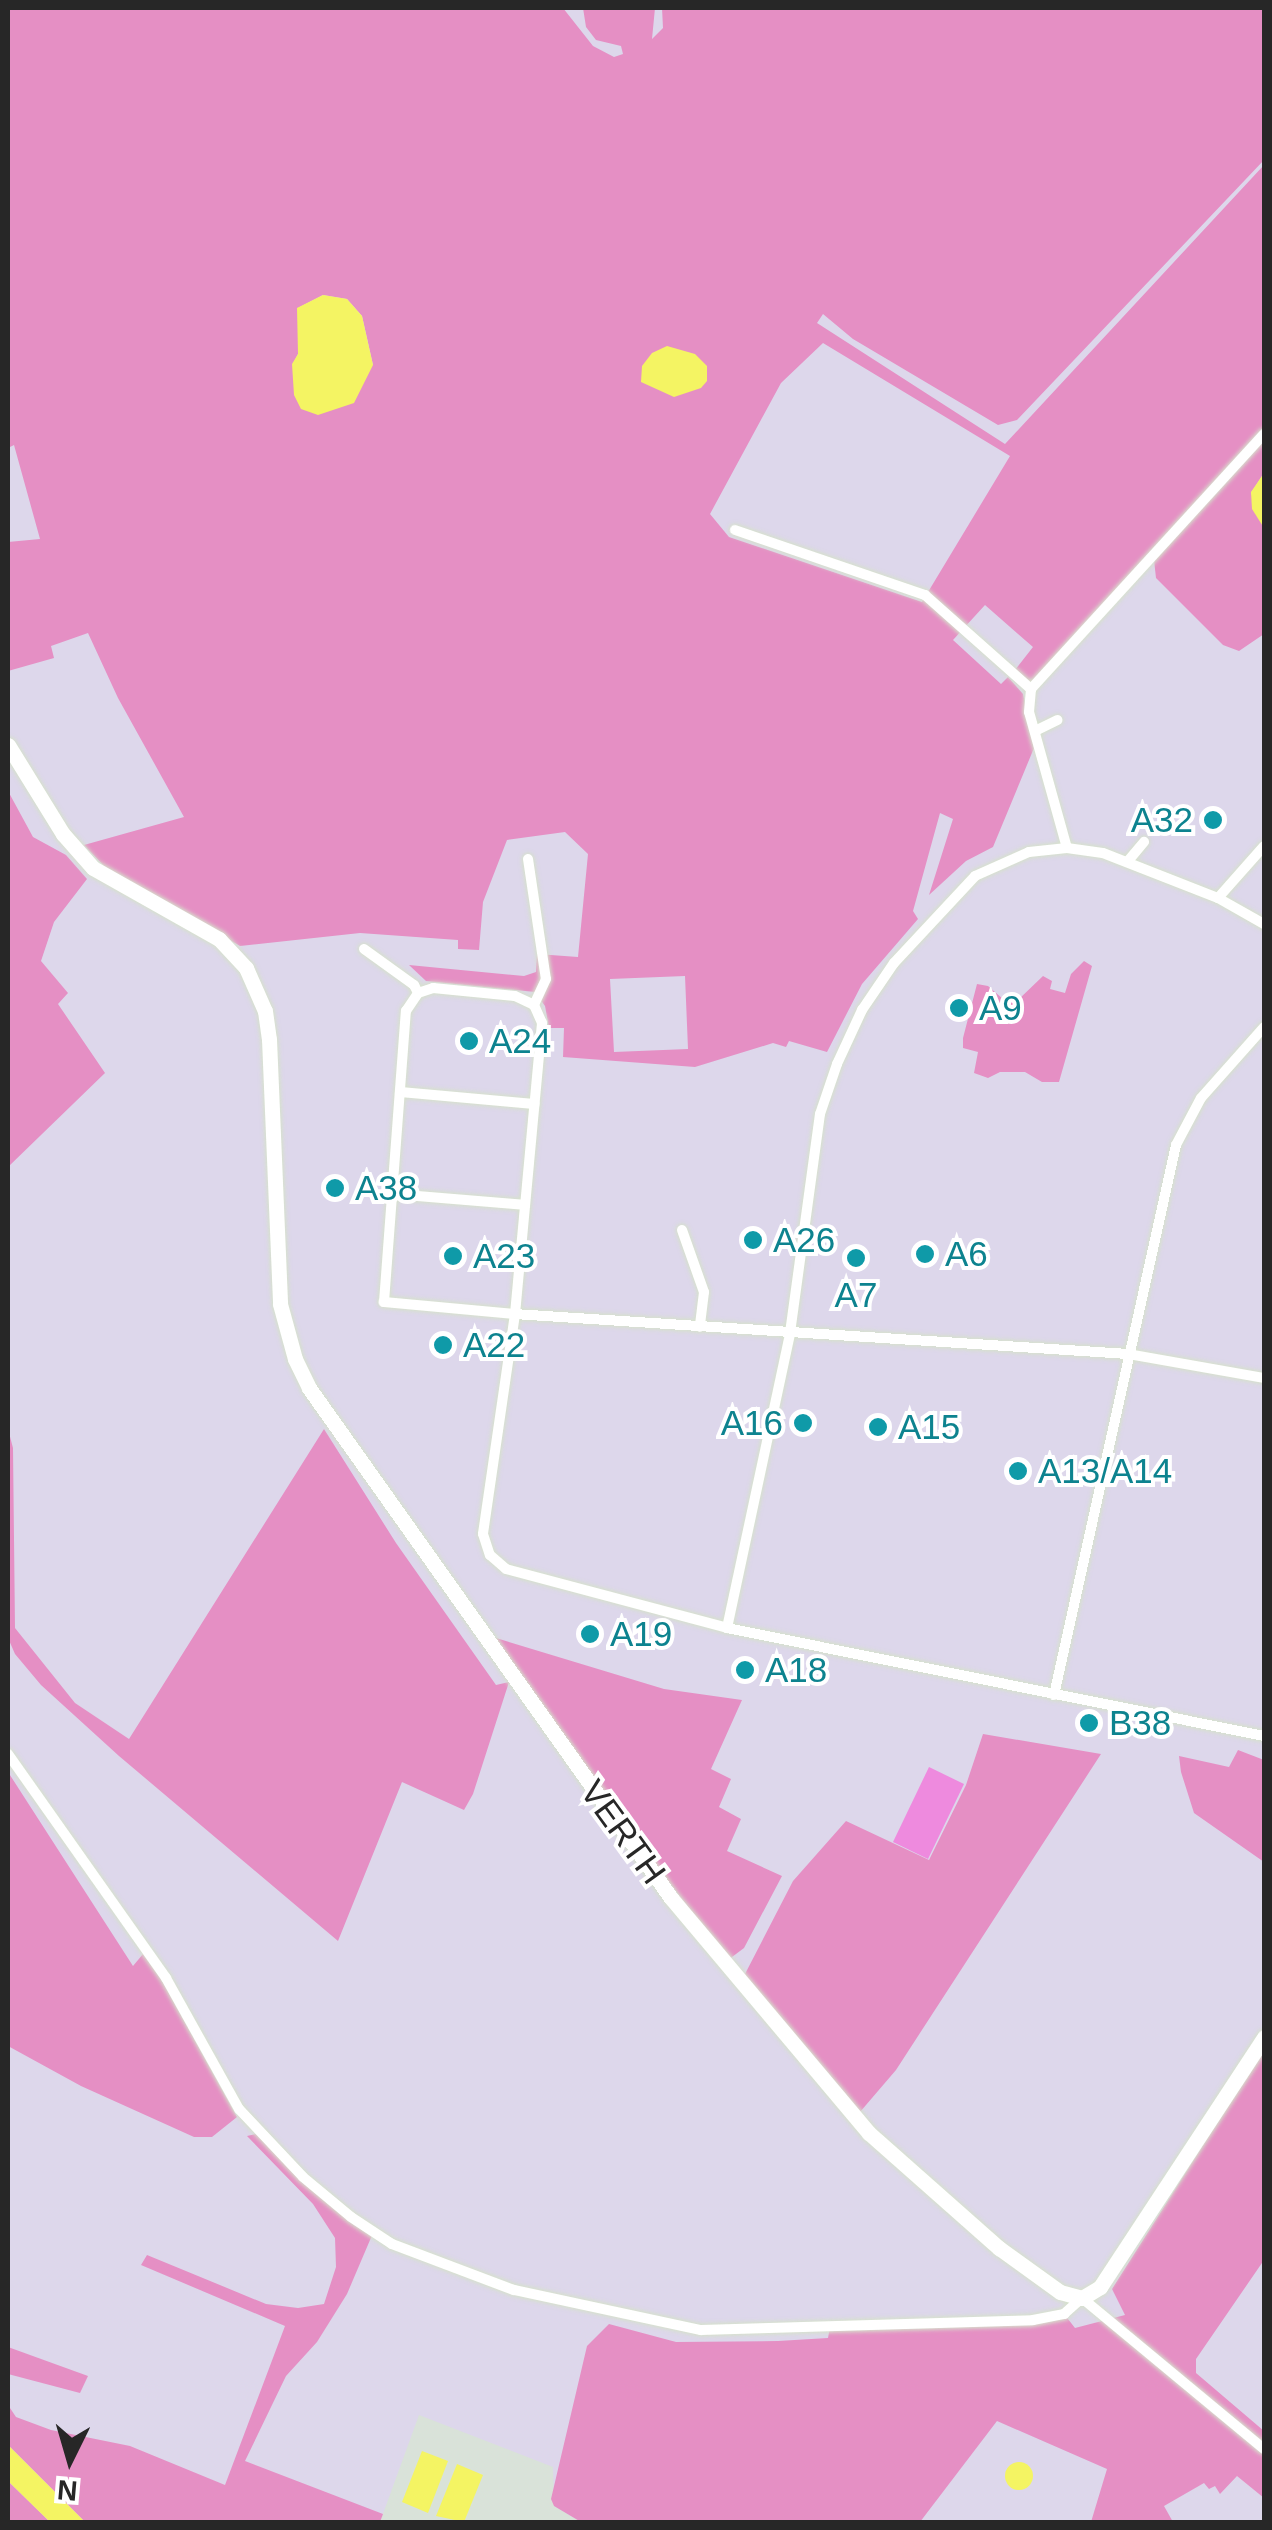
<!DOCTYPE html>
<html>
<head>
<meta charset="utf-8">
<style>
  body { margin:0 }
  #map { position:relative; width:1272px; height:2530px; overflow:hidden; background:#ddd7eb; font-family:Helvetica,sans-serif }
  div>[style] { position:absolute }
  .industrial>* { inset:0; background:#d9e2d9 }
  .green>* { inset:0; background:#e58fc4 }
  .pitch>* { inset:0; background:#ee8ade }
  .water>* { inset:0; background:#f4f463 }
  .round { border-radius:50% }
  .roads { filter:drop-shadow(0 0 2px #d6e1cc) drop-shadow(0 0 2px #d6e1cc) }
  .street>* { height:10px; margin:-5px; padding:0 5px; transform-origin:5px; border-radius:5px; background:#fff }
  .secondary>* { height:15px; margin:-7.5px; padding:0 7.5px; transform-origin:7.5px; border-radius:7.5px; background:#fff }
  .dots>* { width:28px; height:28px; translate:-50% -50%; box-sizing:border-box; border:5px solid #fff; border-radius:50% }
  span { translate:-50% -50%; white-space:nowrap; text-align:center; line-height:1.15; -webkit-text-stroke:8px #fff; paint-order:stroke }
  .culture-label { font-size:35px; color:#0d838f }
  .right { translate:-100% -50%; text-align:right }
  .left { translate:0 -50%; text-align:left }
  .street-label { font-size:35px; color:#272727 }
  .frame { position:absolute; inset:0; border:10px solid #272727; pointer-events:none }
  .north { position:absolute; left:20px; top:2410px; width:100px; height:100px; -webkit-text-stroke:8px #fff; paint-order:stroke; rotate:185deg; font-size:28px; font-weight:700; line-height:40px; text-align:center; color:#272727 }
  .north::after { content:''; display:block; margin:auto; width:35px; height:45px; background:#272727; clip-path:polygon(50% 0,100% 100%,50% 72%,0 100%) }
</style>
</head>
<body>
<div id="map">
  <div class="industrial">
    <div style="clip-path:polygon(419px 2415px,553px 2467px,554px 2506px,581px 2522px,380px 2522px)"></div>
  </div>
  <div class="green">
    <div style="clip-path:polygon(evenodd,8px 8px,563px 8px,593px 46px,614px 57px,623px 54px,621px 46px,596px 40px,586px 27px,583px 8px,655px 8px,652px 39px,663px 28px,662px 8px,1264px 8px,1264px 160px,1017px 420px,998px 425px,853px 339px,823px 314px,817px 323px,1005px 444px,1264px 165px,1264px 434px,1252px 450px,1264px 441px,1264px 473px,1251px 493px,1264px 528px,1264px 634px,1239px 651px,1223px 645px,1156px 578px,1154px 560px,1034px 686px,1015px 670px,1033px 647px,985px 605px,953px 640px,1001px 684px,1008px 677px,1023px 694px,1034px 748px,993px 847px,966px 861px,929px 895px,953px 819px,940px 813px,913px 911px,918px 919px,862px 984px,827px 1052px,789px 1041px,786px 1047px,773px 1043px,695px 1067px,563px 1057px,564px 1028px,549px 1028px,545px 1006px,535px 992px,426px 981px,409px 965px,524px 976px,536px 972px,537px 954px,578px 957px,588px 854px,565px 832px,507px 840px,483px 902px,479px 950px,458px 949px,458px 940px,360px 933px,240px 946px,104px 866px,84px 845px,184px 817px,118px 698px,88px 633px,51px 646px,54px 658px,8px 671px,8px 542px,40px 539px,14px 445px,8px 448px,8px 8px,323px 295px,347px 299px,362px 316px,373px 365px,293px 364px,298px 354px,298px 308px,323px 295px,8px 8px,823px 343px,1010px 456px,922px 602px,729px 537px,710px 514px,781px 383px,823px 343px,8px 8px,685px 976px,688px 1049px,614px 1052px,610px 979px,685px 976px)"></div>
    <div style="clip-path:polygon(8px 791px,33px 837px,66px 855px,87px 879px,54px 922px,41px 961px,68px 993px,58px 1004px,105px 1073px,8px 1167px)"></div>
    <div style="clip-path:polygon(1084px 961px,1092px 966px,1059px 1082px,1042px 1082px,1025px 1072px,1000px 1072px,988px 1078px,974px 1073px,978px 1052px,963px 1048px,963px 1038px,977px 984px,988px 986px,1003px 999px,1018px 1000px,1043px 976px,1052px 981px,1050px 989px,1065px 993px,1071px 974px)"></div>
    <div style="clip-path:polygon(8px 1429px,13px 1448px,15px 1628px,75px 1703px,129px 1739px,324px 1429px,396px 1543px,496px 1685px,509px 1682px,473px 1794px,464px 1810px,402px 1782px,338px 1941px,119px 1756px,41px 1685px,15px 1654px,8px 1638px)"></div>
    <div style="clip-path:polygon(496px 1638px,664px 1689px,742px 1700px,711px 1769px,731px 1779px,719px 1807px,741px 1819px,727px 1851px,782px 1876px,744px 1948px,728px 1960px,608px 1801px)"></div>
    <div style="clip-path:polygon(983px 1734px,1101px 1754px,896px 2070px,860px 2112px,749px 1987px,745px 1974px,793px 1881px,846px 1821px,929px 1860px,966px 1785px)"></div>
    <div style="clip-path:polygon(1238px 1750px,1264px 1760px,1264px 1862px,1194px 1813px,1181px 1772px,1179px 1756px,1229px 1767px)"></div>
    <div style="clip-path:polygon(8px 1772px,133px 1966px,143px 1954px,161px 1979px,237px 2117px,212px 2137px,194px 2137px,81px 2086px,8px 2046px)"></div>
    <div style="clip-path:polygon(1264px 2049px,1264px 2260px,1196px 2359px,1196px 2373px,1264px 2431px,1264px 2498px,1237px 2476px,1220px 2494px,1215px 2486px,1209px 2489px,1204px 2483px,1164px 2506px,1173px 2522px,1091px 2522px,1107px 2469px,997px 2421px,920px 2522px,581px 2522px,554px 2506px,551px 2499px,587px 2346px,609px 2324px,676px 2342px,778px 2341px,828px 2338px,830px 2327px,1064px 2314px,1075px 2328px,1125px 2315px,1112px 2289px)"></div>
    <div style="clip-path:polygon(260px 2133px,373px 2233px,347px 2294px,317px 2342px,286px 2376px,245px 2461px,383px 2514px,380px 2522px,85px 2522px,8px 2445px,8px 2405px,16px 2417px,51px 2430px,130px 2446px,225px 2485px,285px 2326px,141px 2265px,147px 2255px,266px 2304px,298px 2308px,324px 2304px,336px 2267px,335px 2238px,313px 2204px,247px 2136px)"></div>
    <div style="clip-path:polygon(8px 2347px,88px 2376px,80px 2393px,8px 2374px)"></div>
    <div style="clip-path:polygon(8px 2481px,50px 2522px,8px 2522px)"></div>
  </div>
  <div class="pitch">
    <div style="clip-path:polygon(929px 1767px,964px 1784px,928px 1859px,893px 1842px)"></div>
  </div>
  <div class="water">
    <div style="clip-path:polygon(323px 295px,347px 299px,362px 316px,373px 365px,354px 403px,318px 415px,301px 409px,294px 395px,292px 364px,298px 354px,297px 308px)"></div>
    <div style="clip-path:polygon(667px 346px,695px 354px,707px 366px,707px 381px,701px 388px,674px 397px,641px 382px,642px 366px,652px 353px)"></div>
    <div style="clip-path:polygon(1264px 473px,1264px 528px,1252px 509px,1251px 492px)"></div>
    <div style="clip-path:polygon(8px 2445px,85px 2522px,50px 2522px,8px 2481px)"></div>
    <div style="clip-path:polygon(422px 2451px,448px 2461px,428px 2513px,402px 2502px)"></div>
    <div class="round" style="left:1005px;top:2462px;width:28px;height:28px"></div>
    <div style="clip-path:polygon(457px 2464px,483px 2475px,464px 2522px,436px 2516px)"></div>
  </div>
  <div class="roads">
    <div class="street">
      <div style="left:735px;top:530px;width:201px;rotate:18.9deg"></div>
      <div style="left:925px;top:595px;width:142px;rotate:41.6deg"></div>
      <div style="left:1035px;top:731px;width:25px;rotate:-26deg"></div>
      <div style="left:1067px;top:848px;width:141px;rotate:-105.6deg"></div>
      <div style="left:1029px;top:712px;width:23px;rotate:-85deg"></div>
      <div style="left:1031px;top:689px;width:345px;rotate:-47.6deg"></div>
      <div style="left:528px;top:859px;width:121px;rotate:81.5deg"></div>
      <div style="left:546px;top:979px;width:29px;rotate:115deg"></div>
      <div style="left:1128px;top:861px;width:25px;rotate:-50deg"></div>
      <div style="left:1218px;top:898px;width:69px;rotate:-48.5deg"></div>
      <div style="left:364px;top:949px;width:62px;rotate:35.8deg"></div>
      <div style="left:414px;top:985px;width:9px;rotate:63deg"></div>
      <div style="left:400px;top:1092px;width:135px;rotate:5.1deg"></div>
      <div style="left:392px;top:1194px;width:133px;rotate:4.7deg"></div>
      <div style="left:682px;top:1230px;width:66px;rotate:70.5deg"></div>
      <div style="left:704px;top:1292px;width:35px;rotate:97deg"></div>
      <div style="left:1264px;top:1378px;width:138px;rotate:-170deg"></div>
      <div style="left:1128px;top:1354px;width:614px;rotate:-176.27deg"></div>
      <div style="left:515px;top:1314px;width:132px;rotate:-174.8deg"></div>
      <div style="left:384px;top:1302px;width:292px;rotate:-85.7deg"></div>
      <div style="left:406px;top:1011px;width:22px;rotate:-56deg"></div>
      <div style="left:418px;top:993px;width:16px;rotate:-18deg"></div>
      <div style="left:433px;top:988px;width:82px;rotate:5.6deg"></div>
      <div style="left:515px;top:996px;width:21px;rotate:25deg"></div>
      <div style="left:534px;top:1005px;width:20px;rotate:66deg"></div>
      <div style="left:542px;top:1023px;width:292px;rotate:95.3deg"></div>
      <div style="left:515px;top:1314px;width:222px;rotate:98.3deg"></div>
      <div style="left:483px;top:1534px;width:22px;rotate:72deg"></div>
      <div style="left:490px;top:1555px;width:21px;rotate:41deg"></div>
      <div style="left:506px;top:1569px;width:229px;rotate:14.9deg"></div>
      <div style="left:727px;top:1628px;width:548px;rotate:11.37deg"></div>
      <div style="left:727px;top:1628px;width:302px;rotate:-77.9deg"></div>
      <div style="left:790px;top:1333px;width:221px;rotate:-82.2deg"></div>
      <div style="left:820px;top:1114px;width:53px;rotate:-71.2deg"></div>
      <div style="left:837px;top:1064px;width:60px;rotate:-65.2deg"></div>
      <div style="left:862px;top:1010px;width:57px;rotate:-55.8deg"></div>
      <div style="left:894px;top:963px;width:119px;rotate:-47deg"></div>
      <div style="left:975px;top:876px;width:59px;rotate:-24deg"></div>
      <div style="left:1029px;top:852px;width:38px;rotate:-6deg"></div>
      <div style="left:1067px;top:848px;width:36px;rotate:8deg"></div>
      <div style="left:1103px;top:853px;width:123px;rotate:21.4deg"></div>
      <div style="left:1218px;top:898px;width:53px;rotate:29.5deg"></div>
      <div style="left:1054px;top:1695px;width:563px;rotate:-77.49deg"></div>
      <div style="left:1176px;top:1145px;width:53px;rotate:-62deg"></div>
      <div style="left:1201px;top:1098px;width:95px;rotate:-48.4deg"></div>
      <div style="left:8px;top:1754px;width:274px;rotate:54.8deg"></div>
      <div style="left:166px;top:1978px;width:150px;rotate:60.9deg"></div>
      <div style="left:239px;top:2109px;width:93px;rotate:46.7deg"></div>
      <div style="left:303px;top:2177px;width:62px;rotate:39.8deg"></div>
      <div style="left:351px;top:2217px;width:49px;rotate:33.4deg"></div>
      <div style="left:392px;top:2244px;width:130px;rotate:20.7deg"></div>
      <div style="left:514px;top:2290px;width:191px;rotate:12.1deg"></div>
      <div style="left:701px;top:2330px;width:332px;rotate:-1.7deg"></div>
      <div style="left:1033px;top:2320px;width:32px;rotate:-11deg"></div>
      <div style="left:1064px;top:2314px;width:24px;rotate:-42deg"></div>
      <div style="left:1082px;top:2298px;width:236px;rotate:39.7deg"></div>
    </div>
    <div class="secondary">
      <div style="left:8px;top:745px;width:105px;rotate:58.3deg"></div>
      <div style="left:63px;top:834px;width:45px;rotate:48.6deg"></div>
      <div style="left:93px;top:868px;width:145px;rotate:29.4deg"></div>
      <div style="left:219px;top:939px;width:40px;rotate:47deg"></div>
      <div style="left:246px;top:968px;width:47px;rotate:66.2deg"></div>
      <div style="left:265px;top:1011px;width:28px;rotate:82deg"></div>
      <div style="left:269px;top:1039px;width:265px;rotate:87.6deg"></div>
      <div style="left:280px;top:1304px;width:57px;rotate:74.7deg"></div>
      <div style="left:295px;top:1359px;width:32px;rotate:64deg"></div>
      <div style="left:309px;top:1388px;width:625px;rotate:54.63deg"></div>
      <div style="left:671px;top:1898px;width:307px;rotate:49.9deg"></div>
      <div style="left:869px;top:2133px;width:174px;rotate:41.5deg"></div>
      <div style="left:999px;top:2248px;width:75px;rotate:35.8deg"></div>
      <div style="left:1060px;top:2292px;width:23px;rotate:15deg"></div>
      <div style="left:1082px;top:2298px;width:21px;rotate:-31deg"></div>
      <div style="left:1100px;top:2287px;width:299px;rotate:-56.7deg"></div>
    </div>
  </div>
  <div class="dots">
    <div style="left:1213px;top:820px;background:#0f9aa8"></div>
    <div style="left:959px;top:1008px;background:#0f9aa8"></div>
    <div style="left:469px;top:1041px;background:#0f9aa8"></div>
    <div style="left:335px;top:1188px;background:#0f9aa8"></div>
    <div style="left:753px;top:1240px;background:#0f9aa8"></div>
    <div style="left:925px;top:1254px;background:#0f9aa8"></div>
    <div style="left:453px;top:1256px;background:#0f9aa8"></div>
    <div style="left:856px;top:1258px;background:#0f9aa8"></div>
    <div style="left:443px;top:1345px;background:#0f9aa8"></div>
    <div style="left:803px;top:1423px;background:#0f9aa8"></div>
    <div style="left:878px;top:1427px;background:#0f9aa8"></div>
    <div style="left:1018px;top:1471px;background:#0f9aa8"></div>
    <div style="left:590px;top:1634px;background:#0f9aa8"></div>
    <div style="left:745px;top:1670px;background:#0f9aa8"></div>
    <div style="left:1089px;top:1723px;background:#0f9aa8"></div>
  </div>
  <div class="culture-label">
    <span class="right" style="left:1193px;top:820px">A32</span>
    <span class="left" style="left:979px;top:1008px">A9</span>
    <span class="left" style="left:489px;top:1041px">A24</span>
    <span class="left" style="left:355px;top:1188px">A38</span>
    <span class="left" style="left:773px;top:1240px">A26</span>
    <span class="left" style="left:945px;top:1254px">A6</span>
    <span class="left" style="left:473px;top:1256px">A23</span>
    <span style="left:856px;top:1295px">A7</span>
    <span class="left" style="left:463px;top:1345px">A22</span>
    <span class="right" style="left:783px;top:1423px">A16</span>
    <span class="left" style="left:898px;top:1427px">A15</span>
    <span class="left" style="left:1038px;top:1471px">A13/A14</span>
    <span class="left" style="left:610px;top:1634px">A19</span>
    <span class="left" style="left:765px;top:1670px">A18</span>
    <span class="left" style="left:1109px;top:1723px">B38</span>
  </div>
  <div class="street-label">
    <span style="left:623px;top:1832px;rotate:54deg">VERTH</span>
  </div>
  <div class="frame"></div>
  <div class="north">N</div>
</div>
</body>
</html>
